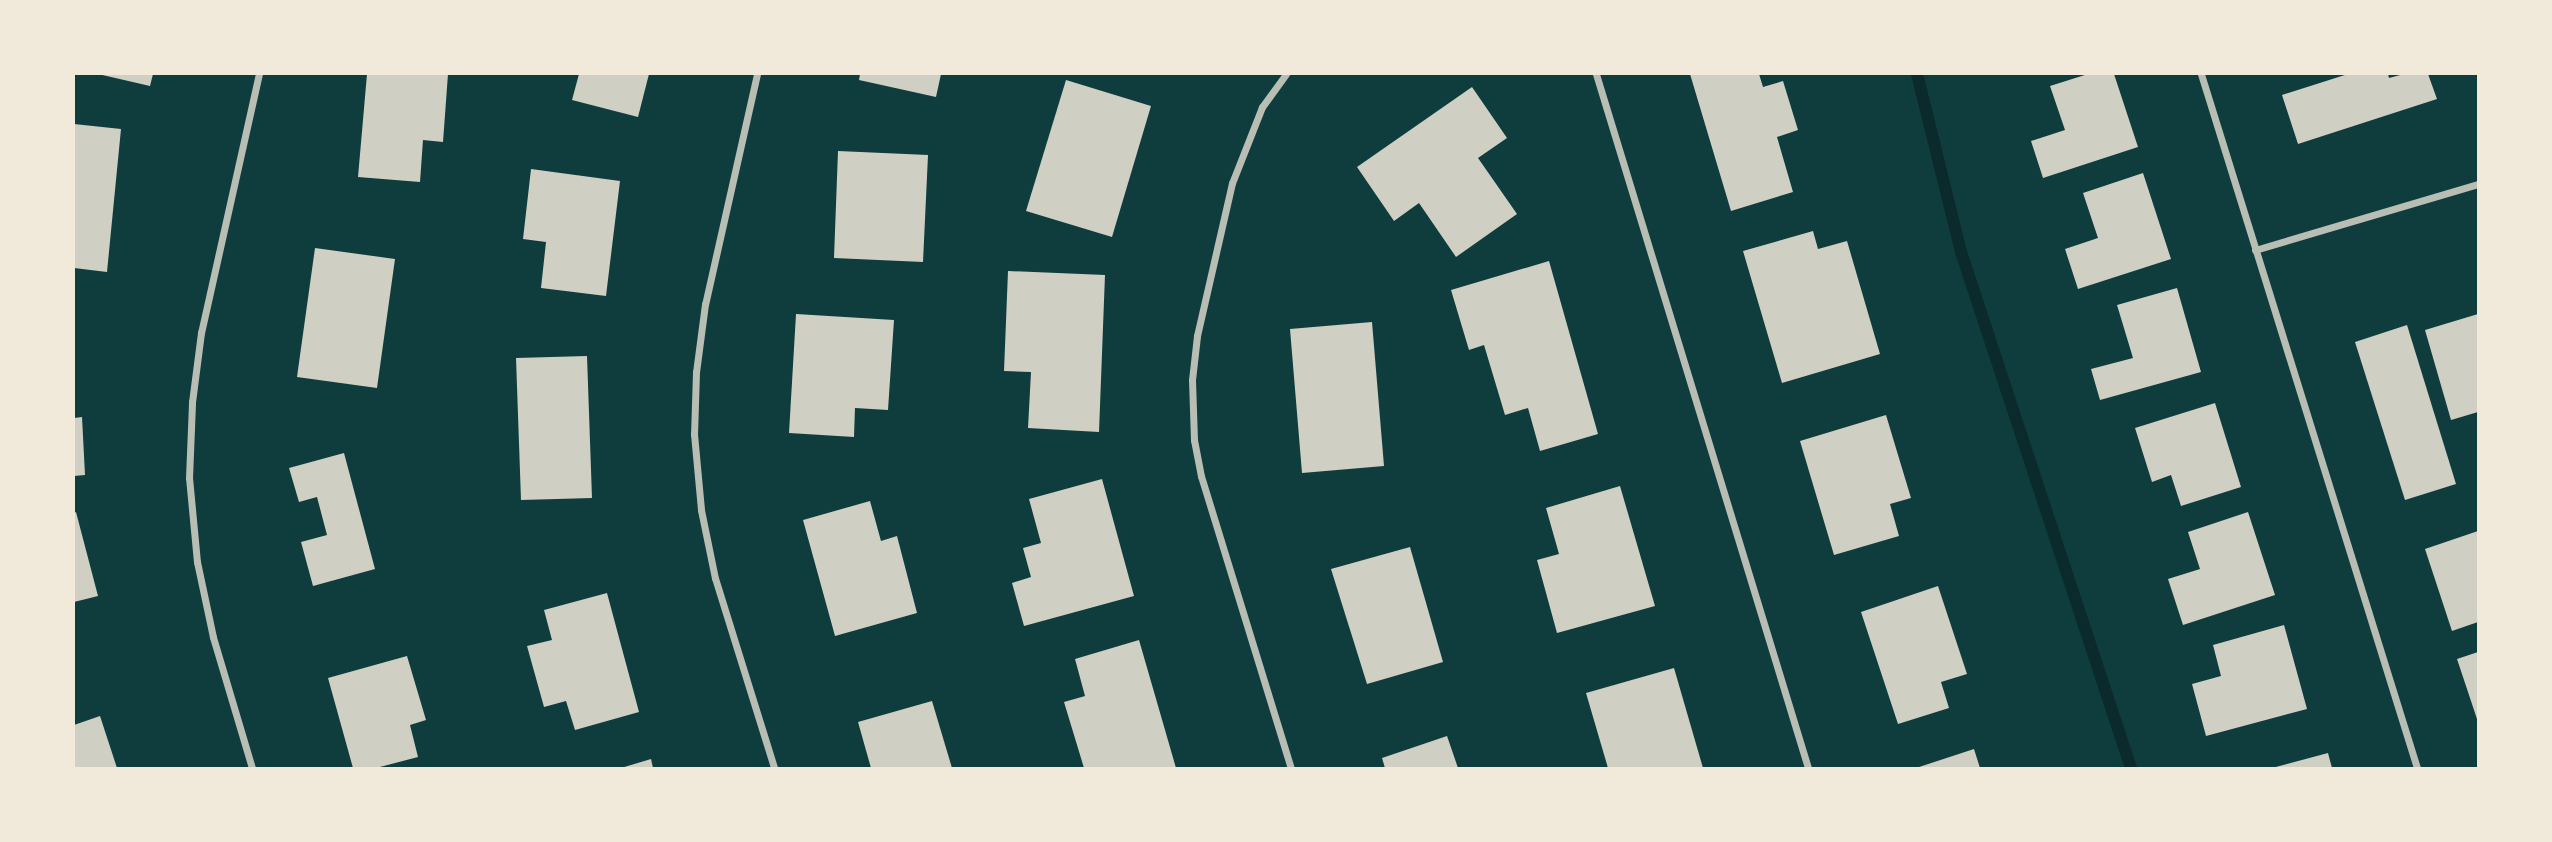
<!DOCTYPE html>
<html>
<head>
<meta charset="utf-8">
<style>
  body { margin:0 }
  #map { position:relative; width:2552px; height:842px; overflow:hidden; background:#0f3d3e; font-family:"Golos Text",sans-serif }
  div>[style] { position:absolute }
  .stream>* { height:12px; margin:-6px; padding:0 6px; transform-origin:6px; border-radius:6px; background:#0a2a2b }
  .building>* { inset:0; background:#cfcfc3 }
  .minor>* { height:7px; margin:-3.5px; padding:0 3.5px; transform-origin:3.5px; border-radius:3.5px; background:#b8beb3 }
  span { translate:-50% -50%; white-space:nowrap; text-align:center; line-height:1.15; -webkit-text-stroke:6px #f1e9da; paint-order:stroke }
  .frame { position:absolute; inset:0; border:75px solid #f1e9da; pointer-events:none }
</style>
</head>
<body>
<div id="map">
  <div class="stream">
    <div style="left:1917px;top:74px;width:183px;rotate:76.1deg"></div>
    <div style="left:1961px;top:252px;width:543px;rotate:71.77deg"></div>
  </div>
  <div class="building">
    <div style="clip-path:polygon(98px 74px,153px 74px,150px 86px)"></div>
    <div style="clip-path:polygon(367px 74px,448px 74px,443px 142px,423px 140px,420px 182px,358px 177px)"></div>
    <div style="clip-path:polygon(579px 74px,649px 74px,638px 117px,572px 100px)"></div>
    <div style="clip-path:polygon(860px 74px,941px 74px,936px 97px,859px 80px)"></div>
    <div style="clip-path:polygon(1690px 74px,1759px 74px,1763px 87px,1783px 81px,1798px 130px,1777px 137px,1793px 192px,1731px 211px)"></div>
    <div style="clip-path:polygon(2088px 74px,2114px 74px,2138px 147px,2043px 178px,2031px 141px,2065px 130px,2050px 86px)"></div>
    <div style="clip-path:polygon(2348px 74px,2388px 74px,2389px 78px,2404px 74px,2428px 74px,2437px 99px,2298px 144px,2282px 95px)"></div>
    <div style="clip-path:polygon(1066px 80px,1151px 106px,1112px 237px,1026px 211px)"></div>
    <div style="clip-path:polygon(1472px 87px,1507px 138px,1478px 158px,1517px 214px,1456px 257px,1419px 203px,1394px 221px,1357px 167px)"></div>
    <div style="clip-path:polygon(74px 124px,121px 129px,107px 272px,74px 268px)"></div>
    <div style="clip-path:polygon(838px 151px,928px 155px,923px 262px,834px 258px)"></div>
    <div style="clip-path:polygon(531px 169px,620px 181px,606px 296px,541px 288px,546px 242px,523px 239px)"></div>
    <div style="clip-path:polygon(2143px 173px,2171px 259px,2078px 289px,2065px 249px,2098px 238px,2083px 193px)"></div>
    <div style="clip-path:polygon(1813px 231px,1818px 249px,1847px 241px,1880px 354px,1782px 383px,1743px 251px)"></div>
    <div style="clip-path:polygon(315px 248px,395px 259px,377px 388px,297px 377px)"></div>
    <div style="clip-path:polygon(1549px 261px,1598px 434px,1540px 451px,1528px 408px,1505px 415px,1484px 345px,1469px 350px,1451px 290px)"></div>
    <div style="clip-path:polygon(1008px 271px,1105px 275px,1099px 432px,1028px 428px,1031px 372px,1004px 371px)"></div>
    <div style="clip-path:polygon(2177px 288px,2201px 372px,2100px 400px,2091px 369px,2133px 358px,2117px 305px)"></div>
    <div style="clip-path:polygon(796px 314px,894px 320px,888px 410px,855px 408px,854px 437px,789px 433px)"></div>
    <div style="clip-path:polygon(2478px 314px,2478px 412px,2451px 420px,2425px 330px)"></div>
    <div style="clip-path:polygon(1372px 322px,1384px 466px,1302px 473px,1290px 329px)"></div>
    <div style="clip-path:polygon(2407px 325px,2456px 484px,2405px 500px,2355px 342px)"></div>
    <div style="clip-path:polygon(587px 356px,592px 498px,521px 500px,516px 358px)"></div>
    <div style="clip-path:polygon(2215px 403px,2241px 487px,2181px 506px,2171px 475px,2152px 482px,2135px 428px)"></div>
    <div style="clip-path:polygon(1886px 415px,1911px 498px,1890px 504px,1899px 536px,1834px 555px,1800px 441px)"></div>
    <div style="clip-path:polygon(82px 417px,85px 475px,74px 476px,74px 418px)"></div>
    <div style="clip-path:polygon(344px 453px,375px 569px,313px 586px,301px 542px,327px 535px,317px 497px,299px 502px,289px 468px)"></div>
    <div style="clip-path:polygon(1102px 479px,1134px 596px,1024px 626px,1012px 583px,1031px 577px,1023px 548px,1041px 543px,1029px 499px)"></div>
    <div style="clip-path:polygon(1620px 486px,1655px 606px,1557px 633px,1537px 560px,1559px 554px,1546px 508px)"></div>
    <div style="clip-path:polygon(870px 501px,881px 541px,897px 536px,917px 613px,835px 636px,803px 520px)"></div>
    <div style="clip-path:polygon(76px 512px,98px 596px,74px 602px,74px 513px)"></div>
    <div style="clip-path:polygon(2248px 512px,2275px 595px,2183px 625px,2168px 579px,2200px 569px,2188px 532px)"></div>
    <div style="clip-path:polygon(2478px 531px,2478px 622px,2452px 631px,2425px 549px)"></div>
    <div style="clip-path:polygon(1410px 547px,1443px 662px,1367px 684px,1331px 569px)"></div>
    <div style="clip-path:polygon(1938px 586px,1967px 674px,1941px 682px,1949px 708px,1898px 724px,1861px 612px)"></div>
    <div style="clip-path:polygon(607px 593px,639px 712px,575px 730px,566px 701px,544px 707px,527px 646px,552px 640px,544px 610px)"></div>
    <div style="clip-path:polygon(2284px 625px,2307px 709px,2206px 736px,2192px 684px,2221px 676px,2213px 645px)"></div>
    <div style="clip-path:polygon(1139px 640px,1176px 768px,1084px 768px,1064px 702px,1085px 696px,1075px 659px)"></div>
    <div style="clip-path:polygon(2478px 652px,2478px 722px,2457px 659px)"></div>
    <div style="clip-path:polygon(407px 656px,426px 720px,410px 725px,418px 757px,376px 768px,353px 768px,328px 678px)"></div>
    <div style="clip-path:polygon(1674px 668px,1703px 768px,1608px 768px,1586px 693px)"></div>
    <div style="clip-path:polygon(932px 701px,952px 768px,871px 768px,858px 722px)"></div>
    <div style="clip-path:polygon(100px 716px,117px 768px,74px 768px,74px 725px)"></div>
    <div style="clip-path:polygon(1447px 736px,1458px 768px,1385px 768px,1382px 758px)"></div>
    <div style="clip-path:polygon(1974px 749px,1980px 768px,1916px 768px)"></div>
    <div style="clip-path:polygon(2328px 753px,2332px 768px,2272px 768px)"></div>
    <div style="clip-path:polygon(651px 759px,653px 768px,621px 768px)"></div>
  </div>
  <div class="minor">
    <div style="left:757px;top:74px;width:236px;rotate:102.7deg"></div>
    <div style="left:705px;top:304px;width:69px;rotate:97.5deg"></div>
    <div style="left:696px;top:372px;width:62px;rotate:91.8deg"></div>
    <div style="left:694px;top:434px;width:76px;rotate:84.7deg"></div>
    <div style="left:701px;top:510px;width:69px;rotate:78.4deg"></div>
    <div style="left:715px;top:578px;width:199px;rotate:72.7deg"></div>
    <div style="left:1286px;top:74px;width:41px;rotate:126deg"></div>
    <div style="left:1262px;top:107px;width:82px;rotate:111.5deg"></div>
    <div style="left:1232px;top:183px;width:157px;rotate:102.9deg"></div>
    <div style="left:1197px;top:336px;width:44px;rotate:96.5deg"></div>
    <div style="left:1192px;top:380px;width:60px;rotate:88.1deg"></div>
    <div style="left:1194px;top:440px;width:37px;rotate:79deg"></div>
    <div style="left:1201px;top:476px;width:306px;rotate:72.9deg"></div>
    <div style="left:1596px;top:74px;width:726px;rotate:73.01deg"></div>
    <div style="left:2201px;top:74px;width:727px;rotate:72.71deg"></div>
    <div style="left:2255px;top:250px;width:233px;rotate:-16.5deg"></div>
    <div style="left:252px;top:768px;width:137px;rotate:-106.6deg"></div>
    <div style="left:213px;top:637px;width:77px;rotate:-102deg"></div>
    <div style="left:197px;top:562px;width:84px;rotate:-95.4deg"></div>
    <div style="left:189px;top:478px;width:76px;rotate:-87.7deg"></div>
    <div style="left:192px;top:402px;width:70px;rotate:-82.6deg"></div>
    <div style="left:201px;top:333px;width:265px;rotate:-77.4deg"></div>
  </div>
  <div class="frame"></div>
</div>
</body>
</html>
